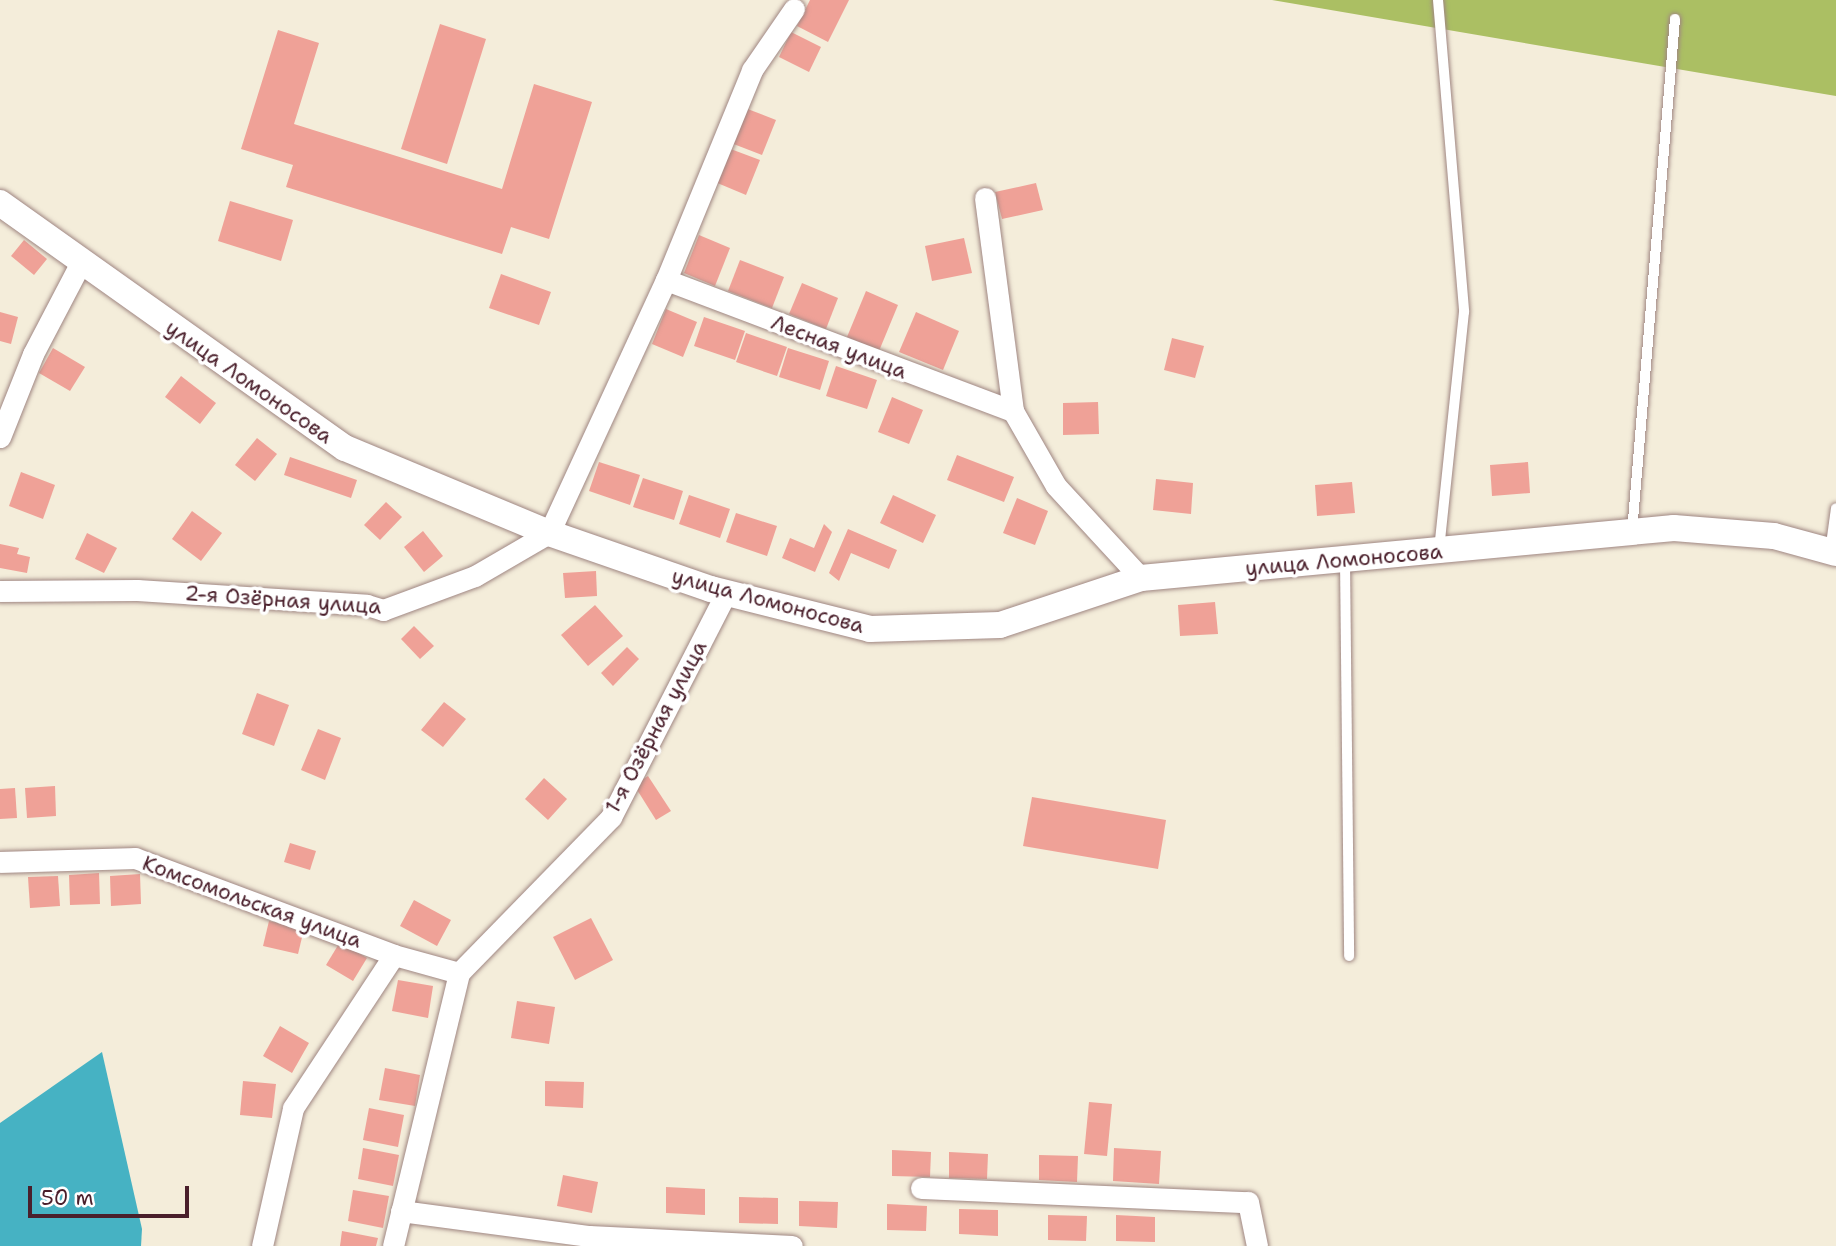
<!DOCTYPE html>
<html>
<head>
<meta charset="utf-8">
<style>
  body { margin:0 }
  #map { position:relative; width:1836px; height:1246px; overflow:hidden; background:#f4edda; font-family:"Shantell Sans",sans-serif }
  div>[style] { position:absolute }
  .green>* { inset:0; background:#abbf63 }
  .water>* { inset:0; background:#46b2c3 }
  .building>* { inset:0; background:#efa197 }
  .roads { filter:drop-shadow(0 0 2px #9f8682) drop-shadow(0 0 2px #9f8682) }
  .service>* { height:10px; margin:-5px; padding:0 5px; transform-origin:5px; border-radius:5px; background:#fff }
  .minor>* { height:21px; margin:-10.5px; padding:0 10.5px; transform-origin:10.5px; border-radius:10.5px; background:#fff }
  .tertiary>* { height:26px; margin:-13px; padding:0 13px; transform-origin:13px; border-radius:13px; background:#fff }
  span { translate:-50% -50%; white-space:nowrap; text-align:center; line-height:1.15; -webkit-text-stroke:7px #fff; paint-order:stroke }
  .street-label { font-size:21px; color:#4a1f2b }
  .scale { position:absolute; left:28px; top:1186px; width:161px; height:32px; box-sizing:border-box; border:4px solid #4a1f2b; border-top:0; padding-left:9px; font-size:21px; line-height:24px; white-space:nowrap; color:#4a1f2b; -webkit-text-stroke:5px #fff; paint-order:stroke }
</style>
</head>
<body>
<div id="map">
  <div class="green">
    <div style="clip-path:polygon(1272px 0,1836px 0,1836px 96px)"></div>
  </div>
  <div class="water">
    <div style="clip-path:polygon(102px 1052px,142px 1229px,141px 1246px,0 1246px,0 1123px)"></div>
  </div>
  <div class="building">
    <div style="clip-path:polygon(810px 0,849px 0,828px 42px,797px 26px)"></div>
    <div style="clip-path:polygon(440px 24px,486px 39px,447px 164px,401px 149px)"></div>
    <div style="clip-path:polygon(278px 30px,319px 43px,294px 124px,502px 189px,534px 84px,592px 102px,549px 239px,511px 227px,502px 254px,286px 187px,293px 165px,241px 149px)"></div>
    <div style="clip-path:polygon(791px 32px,821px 47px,809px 72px,779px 57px)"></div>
    <div style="clip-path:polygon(745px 108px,776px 120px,762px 155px,731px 143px)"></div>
    <div style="clip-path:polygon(728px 148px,760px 160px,746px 195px,715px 182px)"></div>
    <div style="clip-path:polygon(1036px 183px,1043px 210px,1002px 219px,995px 192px)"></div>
    <div style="clip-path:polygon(230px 201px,293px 220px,281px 261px,218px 241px)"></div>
    <div style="clip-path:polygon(699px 235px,730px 248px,715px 286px,684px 273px)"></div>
    <div style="clip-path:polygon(964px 238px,972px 273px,932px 281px,925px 246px)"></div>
    <div style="clip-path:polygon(24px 240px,47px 259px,34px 275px,11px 256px)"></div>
    <div style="clip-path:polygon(740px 260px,784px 277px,772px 308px,728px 291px)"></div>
    <div style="clip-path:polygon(501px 274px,551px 292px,539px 325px,489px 308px)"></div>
    <div style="clip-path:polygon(802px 283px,838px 298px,826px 329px,789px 314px)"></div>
    <div style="clip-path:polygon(866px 291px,898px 305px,879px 351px,847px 337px)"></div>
    <div style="clip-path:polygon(666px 309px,697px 322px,683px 357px,652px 344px)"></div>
    <div style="clip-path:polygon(0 312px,18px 317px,11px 344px,0 341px)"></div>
    <div style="clip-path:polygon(916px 312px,959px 331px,943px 370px,899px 352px)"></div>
    <div style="clip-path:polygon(704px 317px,745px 331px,735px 360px,694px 346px)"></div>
    <div style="clip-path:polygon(746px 333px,787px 347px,777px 376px,736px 362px)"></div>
    <div style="clip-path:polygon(1172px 338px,1204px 346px,1195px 378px,1164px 370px)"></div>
    <div style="clip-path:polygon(53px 348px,85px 367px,70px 391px,39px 373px)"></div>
    <div style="clip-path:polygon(788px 348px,829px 361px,820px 390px,779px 377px)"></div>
    <div style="clip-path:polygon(836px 366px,877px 380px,867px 409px,826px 396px)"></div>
    <div style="clip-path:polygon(181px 376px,216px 403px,200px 424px,165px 397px)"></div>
    <div style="clip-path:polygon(892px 397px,923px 410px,909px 444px,878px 432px)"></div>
    <div style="clip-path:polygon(1098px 402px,1099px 434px,1063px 435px,1063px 403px)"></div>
    <div style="clip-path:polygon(257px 438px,277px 454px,255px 481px,235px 465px)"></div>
    <div style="clip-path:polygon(957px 455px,1014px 477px,1004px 502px,947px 480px)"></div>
    <div style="clip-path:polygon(290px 457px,357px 480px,351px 498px,284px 475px)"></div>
    <div style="clip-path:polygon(599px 462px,640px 475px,630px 505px,589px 491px)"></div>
    <div style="clip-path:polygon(1528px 462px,1530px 493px,1492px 496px,1490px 465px)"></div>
    <div style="clip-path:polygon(21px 472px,55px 485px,43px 519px,9px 506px)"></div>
    <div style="clip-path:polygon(643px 478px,683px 491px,674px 520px,633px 507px)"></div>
    <div style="clip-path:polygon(1156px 479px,1193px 483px,1191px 514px,1153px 510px)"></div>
    <div style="clip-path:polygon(1352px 482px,1355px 513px,1317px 516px,1315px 485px)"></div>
    <div style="clip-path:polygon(689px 495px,730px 509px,720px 538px,679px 524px)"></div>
    <div style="clip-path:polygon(893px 495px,936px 515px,923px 543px,880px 523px)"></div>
    <div style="clip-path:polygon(1017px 498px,1048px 511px,1035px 545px,1003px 533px)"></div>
    <div style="clip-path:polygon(386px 502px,402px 517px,380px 540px,364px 525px)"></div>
    <div style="clip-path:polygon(192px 511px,222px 533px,201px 561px,172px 539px)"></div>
    <div style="clip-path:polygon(736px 513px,777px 526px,767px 556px,726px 542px)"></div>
    <div style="clip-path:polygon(824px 524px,832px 532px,815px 572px,782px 558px,790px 538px,814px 548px)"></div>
    <div style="clip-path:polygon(848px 529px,897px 550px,889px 569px,851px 553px,839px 581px,829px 573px)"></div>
    <div style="clip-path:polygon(423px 531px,443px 556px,424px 572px,404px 547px)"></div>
    <div style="clip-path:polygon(87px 533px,117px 548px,104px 573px,75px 559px)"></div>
    <div style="clip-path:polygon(0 544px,19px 548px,17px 554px,30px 557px,27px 573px,0 568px)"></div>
    <div style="clip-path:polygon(596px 571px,597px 596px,565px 598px,563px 573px)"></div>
    <div style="clip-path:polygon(1215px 602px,1218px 634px,1180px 636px,1178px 605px)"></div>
    <div style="clip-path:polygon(595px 605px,623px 636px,588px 666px,561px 635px)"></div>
    <div style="clip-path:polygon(414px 626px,434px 646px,420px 659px,401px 639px)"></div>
    <div style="clip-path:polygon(627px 647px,639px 659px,613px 686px,601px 673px)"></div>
    <div style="clip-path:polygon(257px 693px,289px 705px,274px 746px,242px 734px)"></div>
    <div style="clip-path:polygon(444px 702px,466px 719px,443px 747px,421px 730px)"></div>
    <div style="clip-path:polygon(318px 729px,341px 738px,325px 780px,301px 770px)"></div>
    <div style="clip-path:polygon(648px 776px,671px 811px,656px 820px,634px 785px)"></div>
    <div style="clip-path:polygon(544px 778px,567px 799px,548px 820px,525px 799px)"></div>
    <div style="clip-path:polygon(55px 786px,56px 816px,27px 818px,25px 788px)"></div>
    <div style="clip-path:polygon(15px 788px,17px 818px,0 819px,0 789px)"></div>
    <div style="clip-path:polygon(1032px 797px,1166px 820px,1158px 869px,1023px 846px)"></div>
    <div style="clip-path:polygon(290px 843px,316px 851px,310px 870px,284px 862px)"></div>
    <div style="clip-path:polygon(99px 873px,100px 904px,70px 905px,69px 875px)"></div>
    <div style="clip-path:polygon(140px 874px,141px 904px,111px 906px,110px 876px)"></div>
    <div style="clip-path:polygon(58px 876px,60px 906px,30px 908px,28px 877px)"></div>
    <div style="clip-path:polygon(414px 900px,451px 920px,437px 946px,400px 926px)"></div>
    <div style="clip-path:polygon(591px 918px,613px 960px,575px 980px,553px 937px)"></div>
    <div style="clip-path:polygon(269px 921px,304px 929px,298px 954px,263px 946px)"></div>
    <div style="clip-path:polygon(340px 942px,367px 958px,353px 981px,326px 965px)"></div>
    <div style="clip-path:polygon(398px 980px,433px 986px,428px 1018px,392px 1011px)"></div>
    <div style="clip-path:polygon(517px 1001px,555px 1007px,549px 1044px,511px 1038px)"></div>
    <div style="clip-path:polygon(280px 1026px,309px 1043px,292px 1073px,263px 1056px)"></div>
    <div style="clip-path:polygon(385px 1068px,420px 1075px,415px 1106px,379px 1100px)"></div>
    <div style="clip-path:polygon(243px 1081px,276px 1084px,272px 1118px,240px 1115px)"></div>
    <div style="clip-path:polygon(545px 1081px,584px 1082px,583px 1108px,545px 1106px)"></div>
    <div style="clip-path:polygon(1089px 1102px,1112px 1104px,1107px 1156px,1084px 1154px)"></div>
    <div style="clip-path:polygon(369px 1108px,404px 1115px,398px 1147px,363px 1140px)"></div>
    <div style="clip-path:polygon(363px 1148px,399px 1155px,393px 1186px,358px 1179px)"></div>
    <div style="clip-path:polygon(1114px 1148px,1161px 1151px,1159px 1184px,1113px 1181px)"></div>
    <div style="clip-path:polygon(892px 1150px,931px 1152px,930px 1177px,892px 1176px)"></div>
    <div style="clip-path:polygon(949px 1152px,988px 1154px,987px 1179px,949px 1178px)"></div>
    <div style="clip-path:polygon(1039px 1155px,1078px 1156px,1077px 1182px,1039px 1180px)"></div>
    <div style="clip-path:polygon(563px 1175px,598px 1182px,592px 1213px,557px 1206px)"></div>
    <div style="clip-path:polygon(666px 1187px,705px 1189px,705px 1215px,666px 1213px)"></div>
    <div style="clip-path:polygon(353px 1190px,389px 1196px,383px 1228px,348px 1221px)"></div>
    <div style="clip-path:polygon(739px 1197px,778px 1198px,778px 1224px,739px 1223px)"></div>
    <div style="clip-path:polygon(799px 1201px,838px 1202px,837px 1228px,799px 1226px)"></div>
    <div style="clip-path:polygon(887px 1204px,927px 1206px,926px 1231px,887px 1230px)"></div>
    <div style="clip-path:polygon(959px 1209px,998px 1210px,998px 1236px,959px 1234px)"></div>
    <div style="clip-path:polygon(1048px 1215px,1087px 1216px,1086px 1241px,1048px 1240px)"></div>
    <div style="clip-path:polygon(1116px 1215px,1155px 1217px,1155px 1242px,1116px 1241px)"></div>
    <div style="clip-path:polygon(342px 1231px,378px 1238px,376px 1246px,340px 1246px)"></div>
  </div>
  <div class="roads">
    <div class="service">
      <div style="left:1438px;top:0;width:313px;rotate:85.2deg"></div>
      <div style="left:1464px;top:312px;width:239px;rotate:96deg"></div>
      <div style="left:1632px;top:532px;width:515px;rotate:-85.21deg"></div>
      <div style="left:1830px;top:552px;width:44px;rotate:-82.2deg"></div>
      <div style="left:1345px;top:559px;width:397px;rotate:89.4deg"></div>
    </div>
    <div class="minor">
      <div style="left:985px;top:198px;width:215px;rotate:82.5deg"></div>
      <div style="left:1013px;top:411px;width:86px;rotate:60.2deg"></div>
      <div style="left:1056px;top:486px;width:125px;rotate:47.3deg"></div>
      <div style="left:666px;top:280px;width:371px;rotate:20.7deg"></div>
      <div style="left:0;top:437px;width:89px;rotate:-68.3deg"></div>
      <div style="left:33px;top:354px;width:102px;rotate:-62.4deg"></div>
      <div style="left:0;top:591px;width:137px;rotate:-0.4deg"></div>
      <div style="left:137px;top:590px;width:230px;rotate:3.7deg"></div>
      <div style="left:367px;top:605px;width:17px;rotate:17deg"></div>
      <div style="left:383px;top:610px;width:98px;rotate:-20.3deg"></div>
      <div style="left:475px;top:576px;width:86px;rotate:-30.2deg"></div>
      <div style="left:549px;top:533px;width:279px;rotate:-65.2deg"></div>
      <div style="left:666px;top:280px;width:227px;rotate:-67.7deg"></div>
      <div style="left:752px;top:70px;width:74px;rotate:-55.5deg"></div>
      <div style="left:0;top:862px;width:135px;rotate:-1.7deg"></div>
      <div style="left:135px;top:858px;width:277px;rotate:20.5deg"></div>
      <div style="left:394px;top:955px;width:67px;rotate:15.5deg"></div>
      <div style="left:459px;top:973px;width:218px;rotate:-45.7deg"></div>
      <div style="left:611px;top:817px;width:252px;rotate:-62.8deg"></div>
      <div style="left:921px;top:1188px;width:327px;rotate:2.5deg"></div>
      <div style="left:1248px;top:1202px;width:45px;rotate:78.4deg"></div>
      <div style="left:401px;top:1211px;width:190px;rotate:7.6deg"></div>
      <div style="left:589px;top:1236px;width:203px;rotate:2.8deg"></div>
      <div style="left:262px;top:1246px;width:141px;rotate:-77.3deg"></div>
      <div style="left:293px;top:1108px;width:183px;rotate:-56.6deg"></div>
      <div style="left:393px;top:1246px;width:281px;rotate:-76.4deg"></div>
    </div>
    <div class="tertiary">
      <div style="left:0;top:203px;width:423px;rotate:35.4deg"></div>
      <div style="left:345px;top:448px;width:221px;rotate:22.6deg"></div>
      <div style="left:549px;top:533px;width:171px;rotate:19.1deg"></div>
      <div style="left:711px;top:589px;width:164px;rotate:14.1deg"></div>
      <div style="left:870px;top:629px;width:130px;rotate:-1.8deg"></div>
      <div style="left:1000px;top:625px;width:149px;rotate:-18.4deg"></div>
      <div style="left:1141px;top:578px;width:535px;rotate:-5.36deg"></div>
      <div style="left:1674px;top:528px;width:100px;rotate:4.6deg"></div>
      <div style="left:1774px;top:536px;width:64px;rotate:15.3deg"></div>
    </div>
  </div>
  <div class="street-label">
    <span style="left:839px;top:347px;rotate:21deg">Лесная улица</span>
    <span style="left:249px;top:382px;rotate:35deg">улица Ломоносова</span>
    <span style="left:1344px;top:560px;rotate:-5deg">улица Ломоносова</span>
    <span style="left:283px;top:600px;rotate:4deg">2-я Озёрная улица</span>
    <span style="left:768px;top:601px;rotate:15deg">улица Ломоносова</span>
    <span style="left:656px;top:727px;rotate:-62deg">1-я Озёрная улица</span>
    <span style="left:252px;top:902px;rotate:20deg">Комсомольская улица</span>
  </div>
  <div class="scale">50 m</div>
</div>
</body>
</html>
